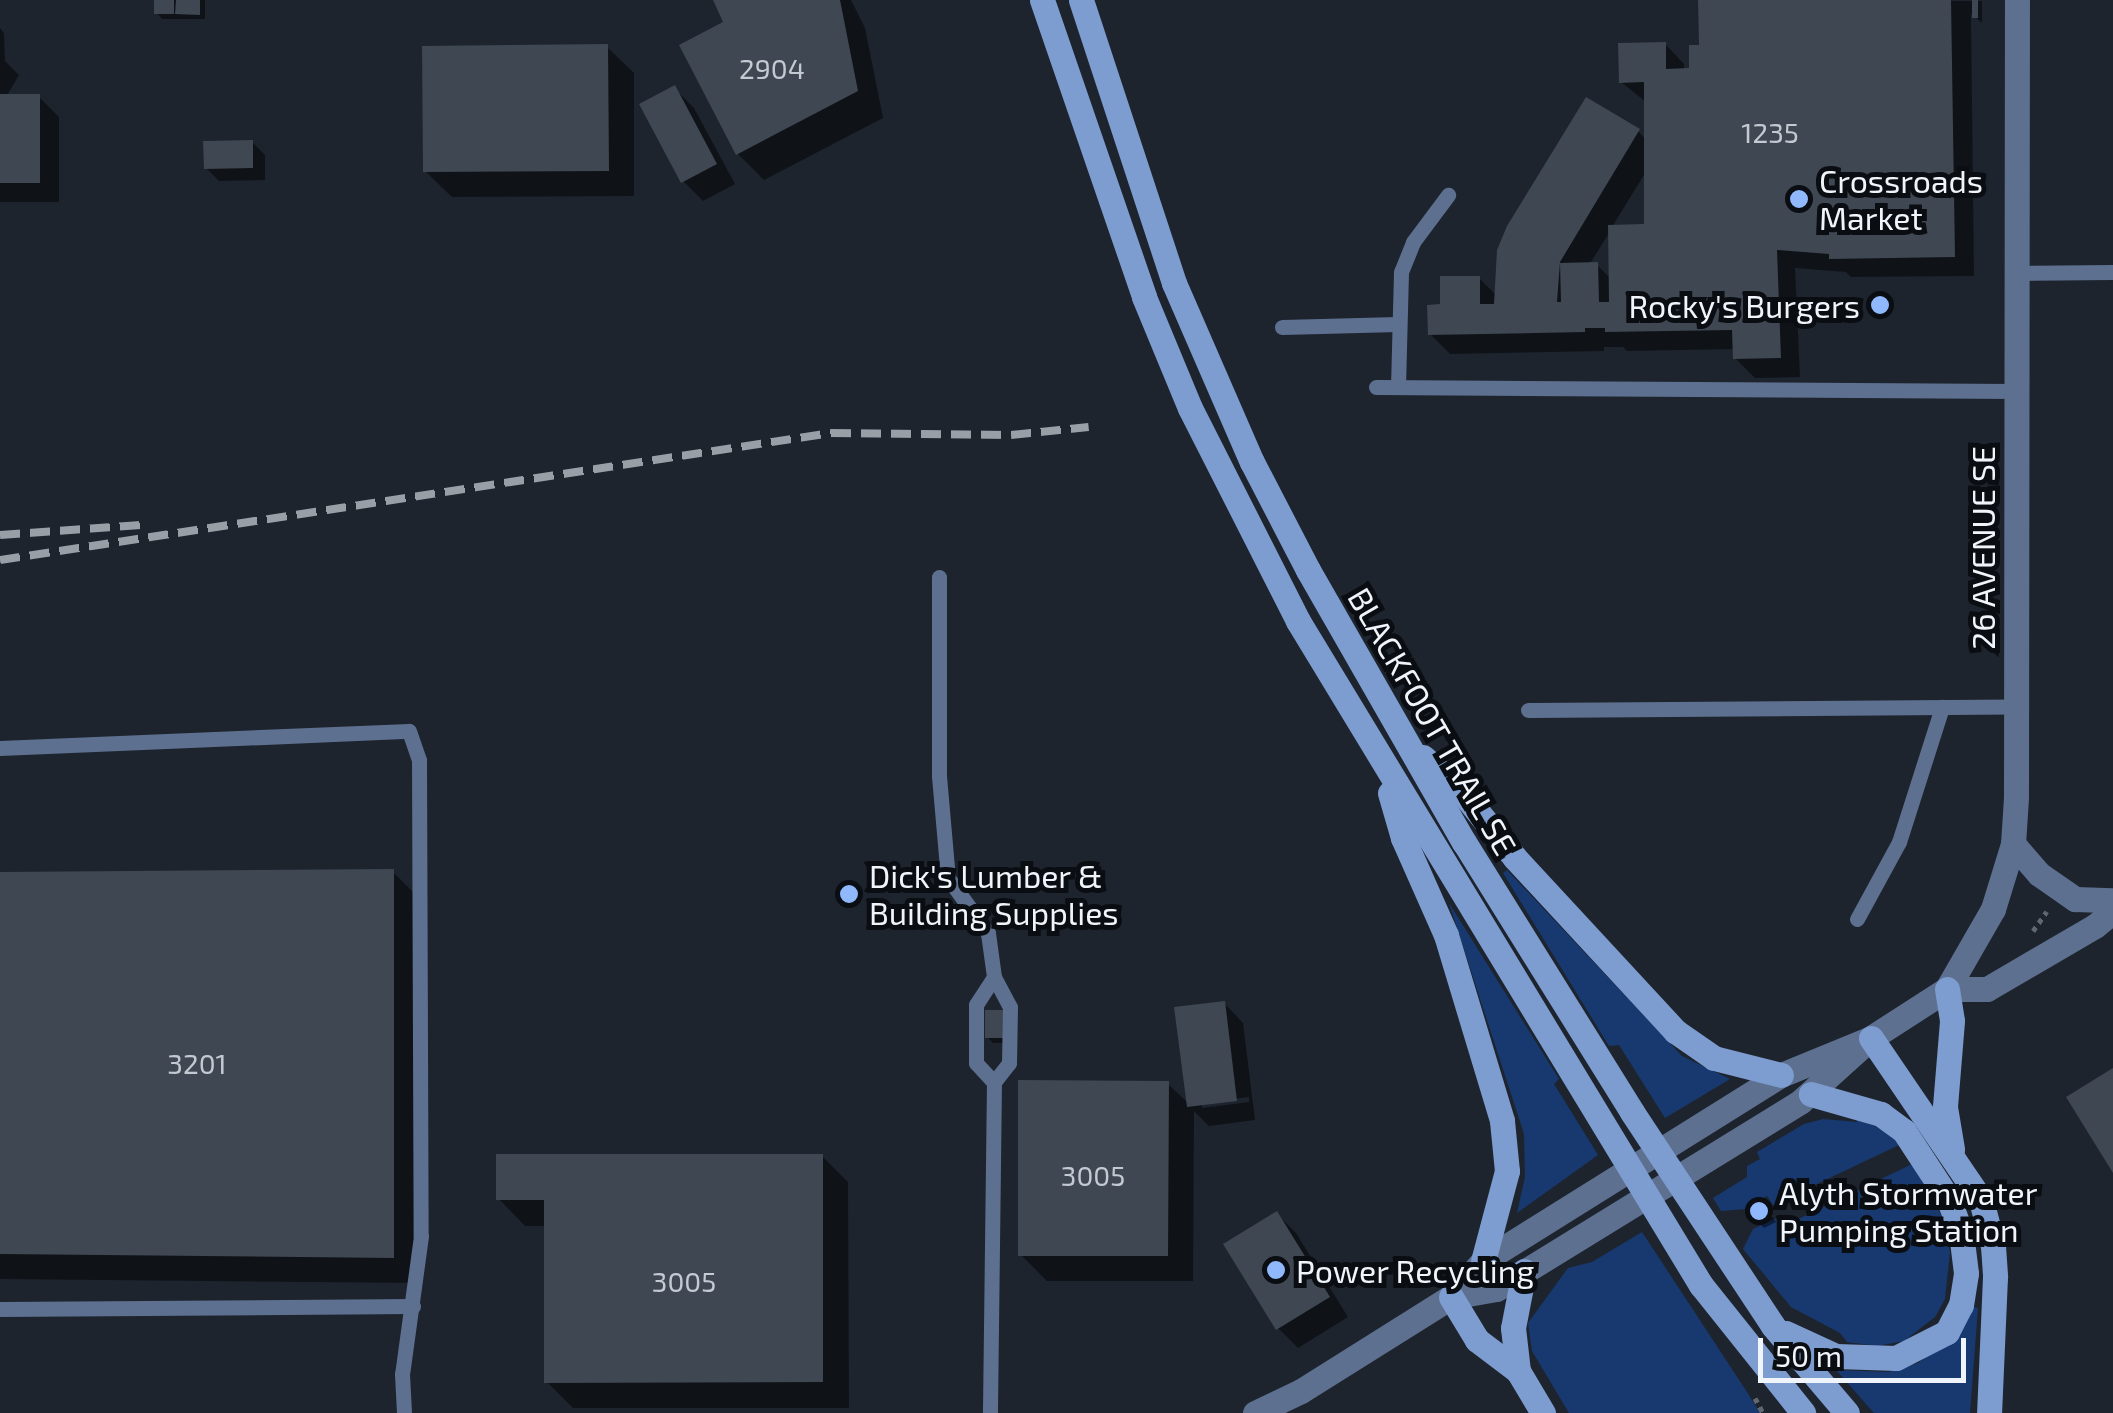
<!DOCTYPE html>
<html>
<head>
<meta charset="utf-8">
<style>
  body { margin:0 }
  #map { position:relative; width:2113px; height:1413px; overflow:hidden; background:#1d242e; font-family:"Exo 2",sans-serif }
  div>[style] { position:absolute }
  .green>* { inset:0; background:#183970 }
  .shadow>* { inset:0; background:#0007 }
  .building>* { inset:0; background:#3f4752 }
  .path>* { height:5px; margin-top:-2.5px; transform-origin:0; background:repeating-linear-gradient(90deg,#616770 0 5px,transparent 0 10px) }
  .service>* { height:15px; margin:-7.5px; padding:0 7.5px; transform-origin:7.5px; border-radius:7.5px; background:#5d7090 }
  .tertiary>* { height:25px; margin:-12.5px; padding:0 12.5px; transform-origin:12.5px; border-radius:12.5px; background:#5d7090 }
  .secondary>* { height:25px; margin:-12.5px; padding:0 12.5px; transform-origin:12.5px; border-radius:12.5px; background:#7d9ccf }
  .rail>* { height:8px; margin-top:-4px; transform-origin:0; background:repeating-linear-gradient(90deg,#999fa7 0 20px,transparent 0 30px) }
  .dots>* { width:28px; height:28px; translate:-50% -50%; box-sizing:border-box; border:5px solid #0a0d11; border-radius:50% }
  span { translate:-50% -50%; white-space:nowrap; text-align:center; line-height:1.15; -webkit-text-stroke:10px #0a0d11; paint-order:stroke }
  .number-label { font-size:28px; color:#c4cad2 }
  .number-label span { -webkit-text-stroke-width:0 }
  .poi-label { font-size:32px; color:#f0f5fc }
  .left { translate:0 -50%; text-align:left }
  .right { translate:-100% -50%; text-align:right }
  .street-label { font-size:32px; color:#f0f5fc }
  .scale { position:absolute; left:1758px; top:1338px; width:208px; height:45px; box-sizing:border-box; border:5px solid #f0f5fc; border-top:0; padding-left:12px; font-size:30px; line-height:35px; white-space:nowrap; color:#f0f5fc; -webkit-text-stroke:8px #0a0d11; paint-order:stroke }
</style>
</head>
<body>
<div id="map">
  <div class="green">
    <div style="clip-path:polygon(1507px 870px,1682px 1056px,1730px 1079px,1665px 1118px,1619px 1045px,1609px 1046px,1503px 873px)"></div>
    <div style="clip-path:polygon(1449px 903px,1559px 1079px,1554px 1084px,1598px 1155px,1517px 1213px,1525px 1177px,1524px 1134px)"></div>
    <div style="clip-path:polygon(1858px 1117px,1891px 1135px,1899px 1145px,1773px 1205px,1767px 1196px,1746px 1209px,1721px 1211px,1713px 1198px,1747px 1177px,1747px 1166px,1760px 1159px,1757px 1152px,1804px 1124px,1823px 1119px,1857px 1122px)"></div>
    <div style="clip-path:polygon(1912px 1164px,1941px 1215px,1950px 1252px,1945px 1299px,1935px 1317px,1904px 1341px,1877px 1346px,1847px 1342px,1840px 1333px,1791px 1307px,1743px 1249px,1753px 1229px,1779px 1217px,1784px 1226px)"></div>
    <div style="clip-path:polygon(1642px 1232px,1747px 1392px,1760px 1413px,1569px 1413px,1532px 1351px,1528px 1323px,1568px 1268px,1592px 1262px)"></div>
    <div style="clip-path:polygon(1970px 1306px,1978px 1308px,1970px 1413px,1874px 1413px,1836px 1370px,1889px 1372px,1918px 1363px,1951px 1339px)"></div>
  </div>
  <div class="shadow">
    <div style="clip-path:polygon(157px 0,205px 0,205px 19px,162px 19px,157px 13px)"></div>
    <div style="clip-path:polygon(716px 0,851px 0,865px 28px,883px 118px,764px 180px,738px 154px,727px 23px)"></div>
    <div style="clip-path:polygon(evenodd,1701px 0,1982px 1px,1982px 23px,1971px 14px,1974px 276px,1851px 277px,1846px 272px,1795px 268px,1800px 377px,1755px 378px,1735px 358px,1735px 349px,1627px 351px,1623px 347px,1604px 347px,1604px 351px,1450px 354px,1430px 334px,1443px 307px,1479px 278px,1497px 296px,1638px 131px,1646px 140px,1646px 102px,1621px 82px,1665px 44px,1684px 64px,1684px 71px,1692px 71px,1701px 47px,1701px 0,1647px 170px,1647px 227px,1612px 227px,1647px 170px,1701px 0,1611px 230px,1611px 279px,1597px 265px,1589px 265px,1611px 230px)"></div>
    <div style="clip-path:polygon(0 28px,4px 33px,5px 61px,19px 75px,6px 97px,39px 97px,59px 117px,59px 202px,0 202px)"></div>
    <div style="clip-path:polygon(607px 47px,634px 73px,634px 196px,452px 197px,425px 171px)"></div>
    <div style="clip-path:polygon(674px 88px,694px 108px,735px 184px,703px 201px,683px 181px)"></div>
    <div style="clip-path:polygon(252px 142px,265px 155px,265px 180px,219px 181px,206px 168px)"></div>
    <div style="clip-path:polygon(393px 872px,419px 898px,419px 1283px,0 1279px,0 875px)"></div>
    <div style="clip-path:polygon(evenodd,1224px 1003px,1243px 1023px,1255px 1120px,1209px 1126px,1194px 1111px,1193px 1281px,1047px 1281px,1021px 1255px,1167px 1083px,1189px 1104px,1224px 1003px,1249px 1097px,1249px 1102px,1202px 1108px,1202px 1103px,1249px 1097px)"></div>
    <div style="clip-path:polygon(988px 1013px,1007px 1043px,993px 1043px,987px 1037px)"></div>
    <div style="clip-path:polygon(822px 1156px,848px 1182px,849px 1408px,573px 1408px,547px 1382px,546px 1226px,525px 1226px,499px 1199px)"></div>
    <div style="clip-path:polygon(1763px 1203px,1776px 1222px,1764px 1228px,1759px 1223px)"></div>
    <div style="clip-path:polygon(1277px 1214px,1296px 1233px,1348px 1317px,1298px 1348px,1278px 1328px)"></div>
  </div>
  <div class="building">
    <div style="clip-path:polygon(154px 0,174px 0,174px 14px,154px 14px)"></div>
    <div style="clip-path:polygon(176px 0,200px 0,200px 15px,175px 14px)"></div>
    <div style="clip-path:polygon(713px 0,840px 0,858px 91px,736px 155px,679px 45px,723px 22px)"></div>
    <div style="clip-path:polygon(1698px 0,1951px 0,1955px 257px,1829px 259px,1829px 254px,1777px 250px,1781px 358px,1733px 359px,1732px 330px,1605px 332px,1605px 328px,1585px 328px,1585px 332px,1428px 335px,1427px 305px,1440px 304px,1440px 276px,1480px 276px,1480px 304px,1494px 304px,1497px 250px,1507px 226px,1586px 97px,1640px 129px,1560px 262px,1557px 302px,1561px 302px,1560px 263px,1598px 262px,1599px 302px,1609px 302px,1608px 225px,1644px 224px,1644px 82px,1619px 83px,1618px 43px,1666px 42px,1666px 69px,1689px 68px,1689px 45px,1699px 45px)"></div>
    <div style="clip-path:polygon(1972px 0,1978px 0,1978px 18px,1972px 18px)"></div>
    <div style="clip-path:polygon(608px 44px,609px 171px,423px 172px,422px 46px)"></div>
    <div style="clip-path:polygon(675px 85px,717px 164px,681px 183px,639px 104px)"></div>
    <div style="clip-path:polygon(0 94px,40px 94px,40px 183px,0 183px)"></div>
    <div style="clip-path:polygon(253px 140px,253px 168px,204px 169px,203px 141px)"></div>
    <div style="clip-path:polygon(394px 869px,394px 1258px,0 1254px,0 872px)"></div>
    <div style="clip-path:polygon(1225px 1001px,1237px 1101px,1187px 1107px,1174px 1007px)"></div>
    <div style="clip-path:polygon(985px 1010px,1003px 1010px,1003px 1038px,985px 1038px)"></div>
    <div style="clip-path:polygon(2113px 1068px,2113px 1173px,2066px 1097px)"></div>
    <div style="clip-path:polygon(1018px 1080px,1169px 1081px,1168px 1256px,1018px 1256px)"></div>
    <div style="clip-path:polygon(496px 1154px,823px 1154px,823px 1382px,544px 1383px,544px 1200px,496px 1200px)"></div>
    <div style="clip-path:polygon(1763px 1200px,1773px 1216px,1757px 1224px,1748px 1209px)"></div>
    <div style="clip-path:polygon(1277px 1211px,1330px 1297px,1276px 1330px,1223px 1244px)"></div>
  </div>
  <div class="path">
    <div style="left:2033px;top:931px;width:24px;rotate:-55deg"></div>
    <div style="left:1755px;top:1398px;width:17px;rotate:62deg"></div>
  </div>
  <div class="service">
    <div style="left:2015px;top:273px;width:98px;rotate:-0.6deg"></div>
    <div style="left:1282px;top:327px;width:116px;rotate:-1.5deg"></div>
    <div style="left:1376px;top:387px;width:638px;rotate:0.36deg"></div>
    <div style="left:1398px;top:387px;width:115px;rotate:-88.5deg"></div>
    <div style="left:1401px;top:272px;width:32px;rotate:-68deg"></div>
    <div style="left:1413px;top:242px;width:59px;rotate:-53.3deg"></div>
    <div style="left:939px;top:577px;width:199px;rotate:90deg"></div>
    <div style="left:939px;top:776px;width:102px;rotate:85deg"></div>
    <div style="left:948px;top:878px;width:68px;rotate:54deg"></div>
    <div style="left:988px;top:933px;width:44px;rotate:82.2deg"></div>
    <div style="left:994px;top:977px;width:34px;rotate:62deg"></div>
    <div style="left:1010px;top:1007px;width:56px;rotate:91deg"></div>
    <div style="left:1009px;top:1063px;width:24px;rotate:128deg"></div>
    <div style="left:994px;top:1082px;width:331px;rotate:90.7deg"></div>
    <div style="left:1528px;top:710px;width:487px;rotate:-0.4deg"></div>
    <div style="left:0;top:748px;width:409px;rotate:-2.4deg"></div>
    <div style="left:409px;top:731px;width:31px;rotate:71deg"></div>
    <div style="left:419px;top:760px;width:476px;rotate:89.8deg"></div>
    <div style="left:421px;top:1236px;width:139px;rotate:97.8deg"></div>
    <div style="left:402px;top:1374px;width:39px;rotate:87deg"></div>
    <div style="left:1857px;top:919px;width:88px;rotate:-61.4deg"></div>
    <div style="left:1899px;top:842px;width:142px;rotate:-72.3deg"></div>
    <div style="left:994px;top:977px;width:33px;rotate:123deg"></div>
    <div style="left:976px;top:1005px;width:58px;rotate:90deg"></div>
    <div style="left:976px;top:1063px;width:26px;rotate:47deg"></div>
    <div style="left:0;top:1309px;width:413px;rotate:-0.4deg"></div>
  </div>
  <div class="tertiary">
    <div style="left:2013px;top:844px;width:40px;rotate:49deg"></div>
    <div style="left:2039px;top:874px;width:44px;rotate:34.8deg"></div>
    <div style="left:2075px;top:899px;width:38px;rotate:2deg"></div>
    <div style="left:1947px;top:989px;width:40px"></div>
    <div style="left:1987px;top:989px;width:125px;rotate:-30.3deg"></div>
    <div style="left:2095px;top:926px;width:23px;rotate:-40deg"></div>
    <div style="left:1451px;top:1297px;width:46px;rotate:-10.1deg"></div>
    <div style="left:1496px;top:1289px;width:358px;rotate:-31.6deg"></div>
    <div style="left:1801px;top:1101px;width:81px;rotate:-42deg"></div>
    <div style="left:1255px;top:1413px;width:51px;rotate:-25.6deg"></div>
    <div style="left:1301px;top:1391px;width:177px;rotate:-32.1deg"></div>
    <div style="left:1451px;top:1297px;width:48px;rotate:-48.4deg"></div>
    <div style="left:1483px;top:1261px;width:351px;rotate:-32deg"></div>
    <div style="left:1781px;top:1075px;width:97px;rotate:-22.3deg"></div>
    <div style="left:1871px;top:1038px;width:90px;rotate:-32.8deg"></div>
    <div style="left:1947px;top:989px;width:92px;rotate:-60.1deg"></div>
    <div style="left:1993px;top:909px;width:68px;rotate:-72.9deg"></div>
    <div style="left:2013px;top:844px;width:47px;rotate:-86.3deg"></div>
    <div style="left:2016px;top:797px;width:797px;rotate:-89.93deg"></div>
  </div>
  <div class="secondary">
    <div style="left:1042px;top:0;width:314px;rotate:71deg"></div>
    <div style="left:1144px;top:297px;width:120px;rotate:67.5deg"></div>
    <div style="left:1190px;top:408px;width:239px;rotate:63.1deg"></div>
    <div style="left:1298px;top:621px;width:777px;rotate:58.75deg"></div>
    <div style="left:1701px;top:1285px;width:164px;rotate:51.4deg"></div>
    <div style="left:1081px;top:0;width:298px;rotate:71.8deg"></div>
    <div style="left:1174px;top:283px;width:195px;rotate:66.5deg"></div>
    <div style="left:1252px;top:462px;width:122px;rotate:62.6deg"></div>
    <div style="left:1308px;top:570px;width:314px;rotate:60.2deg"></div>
    <div style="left:1464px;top:842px;width:318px;rotate:58.1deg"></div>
    <div style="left:1632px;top:1112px;width:256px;rotate:56.6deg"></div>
    <div style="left:1773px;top:1326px;width:114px;rotate:49.6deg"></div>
    <div style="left:1423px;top:757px;width:51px;rotate:41.8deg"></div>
    <div style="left:1461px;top:791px;width:86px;rotate:51.1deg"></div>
    <div style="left:1515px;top:858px;width:236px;rotate:47.2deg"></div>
    <div style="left:1675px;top:1031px;width:47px;rotate:34.7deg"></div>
    <div style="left:1714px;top:1058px;width:69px;rotate:14.2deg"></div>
    <div style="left:1390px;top:793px;width:47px;rotate:73.9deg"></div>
    <div style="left:1403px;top:838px;width:106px;rotate:66.1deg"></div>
    <div style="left:1446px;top:935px;width:194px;rotate:73.2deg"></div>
    <div style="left:1502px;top:1121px;width:50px;rotate:84.3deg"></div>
    <div style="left:1507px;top:1171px;width:93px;rotate:104.9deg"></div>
    <div style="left:1947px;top:989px;width:32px;rotate:81deg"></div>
    <div style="left:1952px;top:1021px;width:86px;rotate:94.7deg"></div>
    <div style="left:1945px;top:1107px;width:43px;rotate:80.5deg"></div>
    <div style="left:1871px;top:1038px;width:196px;rotate:55.8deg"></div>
    <div style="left:1981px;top:1200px;width:48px;rotate:75.4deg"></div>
    <div style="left:1993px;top:1246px;width:31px;rotate:86deg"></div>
    <div style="left:1995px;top:1277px;width:136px;rotate:92.5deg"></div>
    <div style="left:1451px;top:1297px;width:50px;rotate:58.8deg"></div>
    <div style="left:1477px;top:1340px;width:51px;rotate:37.1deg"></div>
    <div style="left:1518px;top:1371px;width:49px;rotate:59.2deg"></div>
    <div style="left:1786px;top:1333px;width:55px;rotate:24.7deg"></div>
    <div style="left:1836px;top:1356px;width:60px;rotate:1.9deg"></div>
    <div style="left:1896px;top:1358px;width:57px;rotate:-27deg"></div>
    <div style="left:1947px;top:1332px;width:30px;rotate:-63deg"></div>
    <div style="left:1961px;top:1305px;width:32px;rotate:-81deg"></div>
    <div style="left:1966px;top:1273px;width:40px;rotate:-97.1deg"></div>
    <div style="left:1961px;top:1233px;width:35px;rotate:-110deg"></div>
    <div style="left:1949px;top:1200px;width:82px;rotate:-123.1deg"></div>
    <div style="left:1904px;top:1131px;width:29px;rotate:-144deg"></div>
    <div style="left:1881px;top:1114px;width:73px;rotate:-164.1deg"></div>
    <div style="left:1518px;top:1371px;width:43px;rotate:-96.6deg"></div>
    <div style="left:1513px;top:1328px;width:58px;rotate:-79.1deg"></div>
  </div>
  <div class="rail">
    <div style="left:0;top:535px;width:141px;rotate:-4.1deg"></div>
    <div style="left:0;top:560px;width:841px;rotate:-8.69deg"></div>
    <div style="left:831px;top:433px;width:180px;rotate:0.6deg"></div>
    <div style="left:1011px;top:435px;width:78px;rotate:-5.9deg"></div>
  </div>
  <div class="dots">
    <div style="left:1799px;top:199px;background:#8fb8fd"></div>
    <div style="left:1880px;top:305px;background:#8fb8fd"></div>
    <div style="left:849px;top:894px;background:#8fb8fd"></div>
    <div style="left:1759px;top:1211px;background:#8fb8fd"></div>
    <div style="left:1276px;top:1270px;background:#8fb8fd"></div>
  </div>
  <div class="number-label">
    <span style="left:772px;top:68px">2904</span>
    <span style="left:1770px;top:132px">1235</span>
    <span style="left:197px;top:1063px">3201</span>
    <span style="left:1093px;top:1175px">3005</span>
    <span style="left:684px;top:1281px">3005</span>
  </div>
  <div class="poi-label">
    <span class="left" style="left:1819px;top:199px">Crossroads<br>Market</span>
    <span class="right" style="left:1860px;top:305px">Rocky's Burgers</span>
    <span class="left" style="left:869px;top:894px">Dick's Lumber &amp;<br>Building Supplies</span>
    <span class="left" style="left:1779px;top:1211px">Alyth Stormwater<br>Pumping Station</span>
    <span class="left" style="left:1296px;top:1270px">Power Recycling</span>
  </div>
  <div class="street-label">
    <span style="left:1982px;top:548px;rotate:-90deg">26 AVENUE SE</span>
    <span style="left:1433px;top:721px;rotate:60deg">BLACKFOOT TRAIL SE</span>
  </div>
  <div class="scale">50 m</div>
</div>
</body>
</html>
